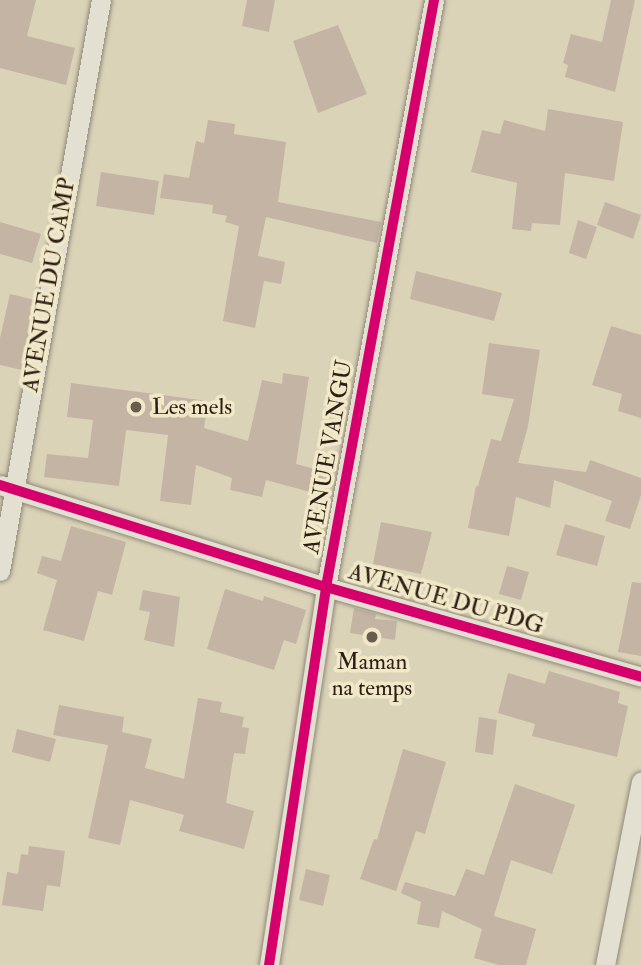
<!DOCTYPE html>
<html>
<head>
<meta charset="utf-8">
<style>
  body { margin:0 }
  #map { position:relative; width:641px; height:965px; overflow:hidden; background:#dbd3b8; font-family:"IM FELL Double Pica",serif }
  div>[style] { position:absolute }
  .building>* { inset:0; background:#c4b4a4 }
  .roads { filter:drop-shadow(0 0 2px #8f8979) drop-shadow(0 0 2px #8f8979) }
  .minor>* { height:19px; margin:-9.5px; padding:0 9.5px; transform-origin:9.5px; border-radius:9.5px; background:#e3dfd1 }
  .cycleway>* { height:10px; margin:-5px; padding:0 5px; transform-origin:5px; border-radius:5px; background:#d6006c }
  .dots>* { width:19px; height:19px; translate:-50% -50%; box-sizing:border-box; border:4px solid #f1e8c8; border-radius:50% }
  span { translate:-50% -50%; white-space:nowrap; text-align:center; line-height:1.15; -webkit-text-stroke:7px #f1e8c8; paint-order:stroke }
  .street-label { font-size:23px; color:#2c1e16 }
  .poi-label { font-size:23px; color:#2c1e16 }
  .left { translate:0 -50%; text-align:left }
</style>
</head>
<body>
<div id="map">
  <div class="building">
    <div style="clip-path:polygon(0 0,36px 0,27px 36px,75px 48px,66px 85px,0 68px)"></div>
    <div style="clip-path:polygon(247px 0,275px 0,269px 32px,242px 26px)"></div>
    <div style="clip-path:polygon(611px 0,635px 0,615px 92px,565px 77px,568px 65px,563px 63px,571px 34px,602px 42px)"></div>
    <div style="clip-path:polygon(338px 25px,367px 94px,318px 113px,293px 41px)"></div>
    <div style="clip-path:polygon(548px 109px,623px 122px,614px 181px,565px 173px,560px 225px,532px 223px,531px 231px,512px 229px,517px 183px,471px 172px,482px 130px,500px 134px,504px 120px,545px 131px)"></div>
    <div style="clip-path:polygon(208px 120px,235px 124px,234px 134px,286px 142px,278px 202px,381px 222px,377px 243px,266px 217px,258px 256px,285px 262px,281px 284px,264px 281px,255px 328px,223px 321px,239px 226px,225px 222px,227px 216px,212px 213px,213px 205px,160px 198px,164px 174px,189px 178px,196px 141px,204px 143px)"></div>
    <div style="clip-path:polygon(101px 172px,159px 181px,154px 215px,96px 206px)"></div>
    <div style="clip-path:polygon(605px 202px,641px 215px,633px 239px,597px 225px)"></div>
    <div style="clip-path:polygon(578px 220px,597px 227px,586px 259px,569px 253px)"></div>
    <div style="clip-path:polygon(0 222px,41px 234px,32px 263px,0 254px)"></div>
    <div style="clip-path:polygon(416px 271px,502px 293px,494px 321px,410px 299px)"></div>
    <div style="clip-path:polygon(10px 294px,35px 300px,22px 370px,0 365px,0 338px)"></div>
    <div style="clip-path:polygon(611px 326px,641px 335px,641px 418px,618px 411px,622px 394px,592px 385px)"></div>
    <div style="clip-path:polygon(489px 343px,540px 350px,528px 426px,518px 463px,586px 472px,590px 460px,641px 478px,641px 495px,630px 529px,605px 521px,612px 501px,554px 480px,550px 508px,516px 497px,509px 536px,468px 528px,476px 486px,478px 486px,491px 439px,501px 441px,514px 399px,482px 394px)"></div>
    <div style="clip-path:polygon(283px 373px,309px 377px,296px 464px,331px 473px,325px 496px,266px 480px,262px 497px,230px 490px,232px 478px,196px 465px,191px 505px,160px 501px,168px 435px,126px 430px,119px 486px,44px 477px,47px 454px,88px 458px,93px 420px,67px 417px,71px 383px,208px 401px,204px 428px,248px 441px,262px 380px,282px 384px)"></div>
    <div style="clip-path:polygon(381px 522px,432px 532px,421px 574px,373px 564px)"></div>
    <div style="clip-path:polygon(565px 524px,605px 536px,597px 566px,556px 555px)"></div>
    <div style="clip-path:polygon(71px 526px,126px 542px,112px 595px,98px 591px,84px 641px,43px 630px,57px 580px,37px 573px,42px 556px,61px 561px)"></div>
    <div style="clip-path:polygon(507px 566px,529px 572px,521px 600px,499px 594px)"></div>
    <div style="clip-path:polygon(632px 582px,641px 583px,641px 656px,618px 652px)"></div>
    <div style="clip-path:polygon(225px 589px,263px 601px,264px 596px,306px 610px,296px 644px,284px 640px,274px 670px,207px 649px)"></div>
    <div style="clip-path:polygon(143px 590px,180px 597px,174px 647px,144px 640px,150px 612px,139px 610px)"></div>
    <div style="clip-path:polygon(354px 608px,376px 614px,375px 619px,397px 621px,395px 640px,350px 633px)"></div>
    <div style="clip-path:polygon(549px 671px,620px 692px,618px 703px,628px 706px,617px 757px,532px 736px,535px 724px,498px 713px,508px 673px,545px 684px)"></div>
    <div style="clip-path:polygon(198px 698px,222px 702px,220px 712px,244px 717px,242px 727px,249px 728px,245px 754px,234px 753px,226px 803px,254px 811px,244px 849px,179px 831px,184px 815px,130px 800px,120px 845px,88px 838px,108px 745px,53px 735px,59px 705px,124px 717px,122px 732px,152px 739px,145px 768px,184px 779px)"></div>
    <div style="clip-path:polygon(479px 717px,497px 720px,493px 755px,475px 752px)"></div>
    <div style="clip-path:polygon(17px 729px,56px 739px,50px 762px,12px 752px)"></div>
    <div style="clip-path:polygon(403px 749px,446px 762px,425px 834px,416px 831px,396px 891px,360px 879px,374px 839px,377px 840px)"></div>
    <div style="clip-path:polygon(515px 784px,575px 805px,552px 874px,511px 860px,494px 916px,536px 929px,526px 965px,499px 965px,474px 958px,482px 929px,442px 911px,439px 928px,417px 924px,421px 902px,401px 893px,405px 882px,455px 896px,466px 869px,484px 875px)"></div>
    <div style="clip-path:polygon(29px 846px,65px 851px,60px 887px,47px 885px,43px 911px,2px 905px,7px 872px,18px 874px,21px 854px,28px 855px)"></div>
    <div style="clip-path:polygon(306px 869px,330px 875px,323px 906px,299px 900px)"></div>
  </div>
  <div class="roads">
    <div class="minor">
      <div style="left:0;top:485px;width:342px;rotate:17.4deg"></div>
      <div style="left:326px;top:587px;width:328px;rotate:15.9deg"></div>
      <div style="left:0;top:571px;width:580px;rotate:-79.97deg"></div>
      <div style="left:269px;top:965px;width:382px;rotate:-81.4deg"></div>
      <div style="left:326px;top:587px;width:597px;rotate:-79.57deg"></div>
      <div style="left:605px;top:965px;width:187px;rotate:-78.9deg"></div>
    </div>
  </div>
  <div class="cycleway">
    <div style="left:0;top:485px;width:342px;rotate:17.4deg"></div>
    <div style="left:326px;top:587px;width:328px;rotate:15.9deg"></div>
    <div style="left:269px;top:965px;width:382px;rotate:-81.4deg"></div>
    <div style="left:326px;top:587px;width:597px;rotate:-79.57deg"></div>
  </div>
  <div class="dots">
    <div style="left:136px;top:407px;background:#695d4f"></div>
    <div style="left:372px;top:637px;background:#695d4f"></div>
  </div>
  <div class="street-label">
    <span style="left:49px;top:285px;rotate:-80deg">AVENUE DU CAMP</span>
    <span style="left:328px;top:457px;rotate:-80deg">AVENUE VANGU</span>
    <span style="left:446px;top:599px;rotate:16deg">AVENUE DU PDG</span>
  </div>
  <div class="poi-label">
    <span class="left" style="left:152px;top:407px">Les mels</span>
    <span style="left:372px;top:675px">Maman<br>na temps</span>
  </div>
</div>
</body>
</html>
